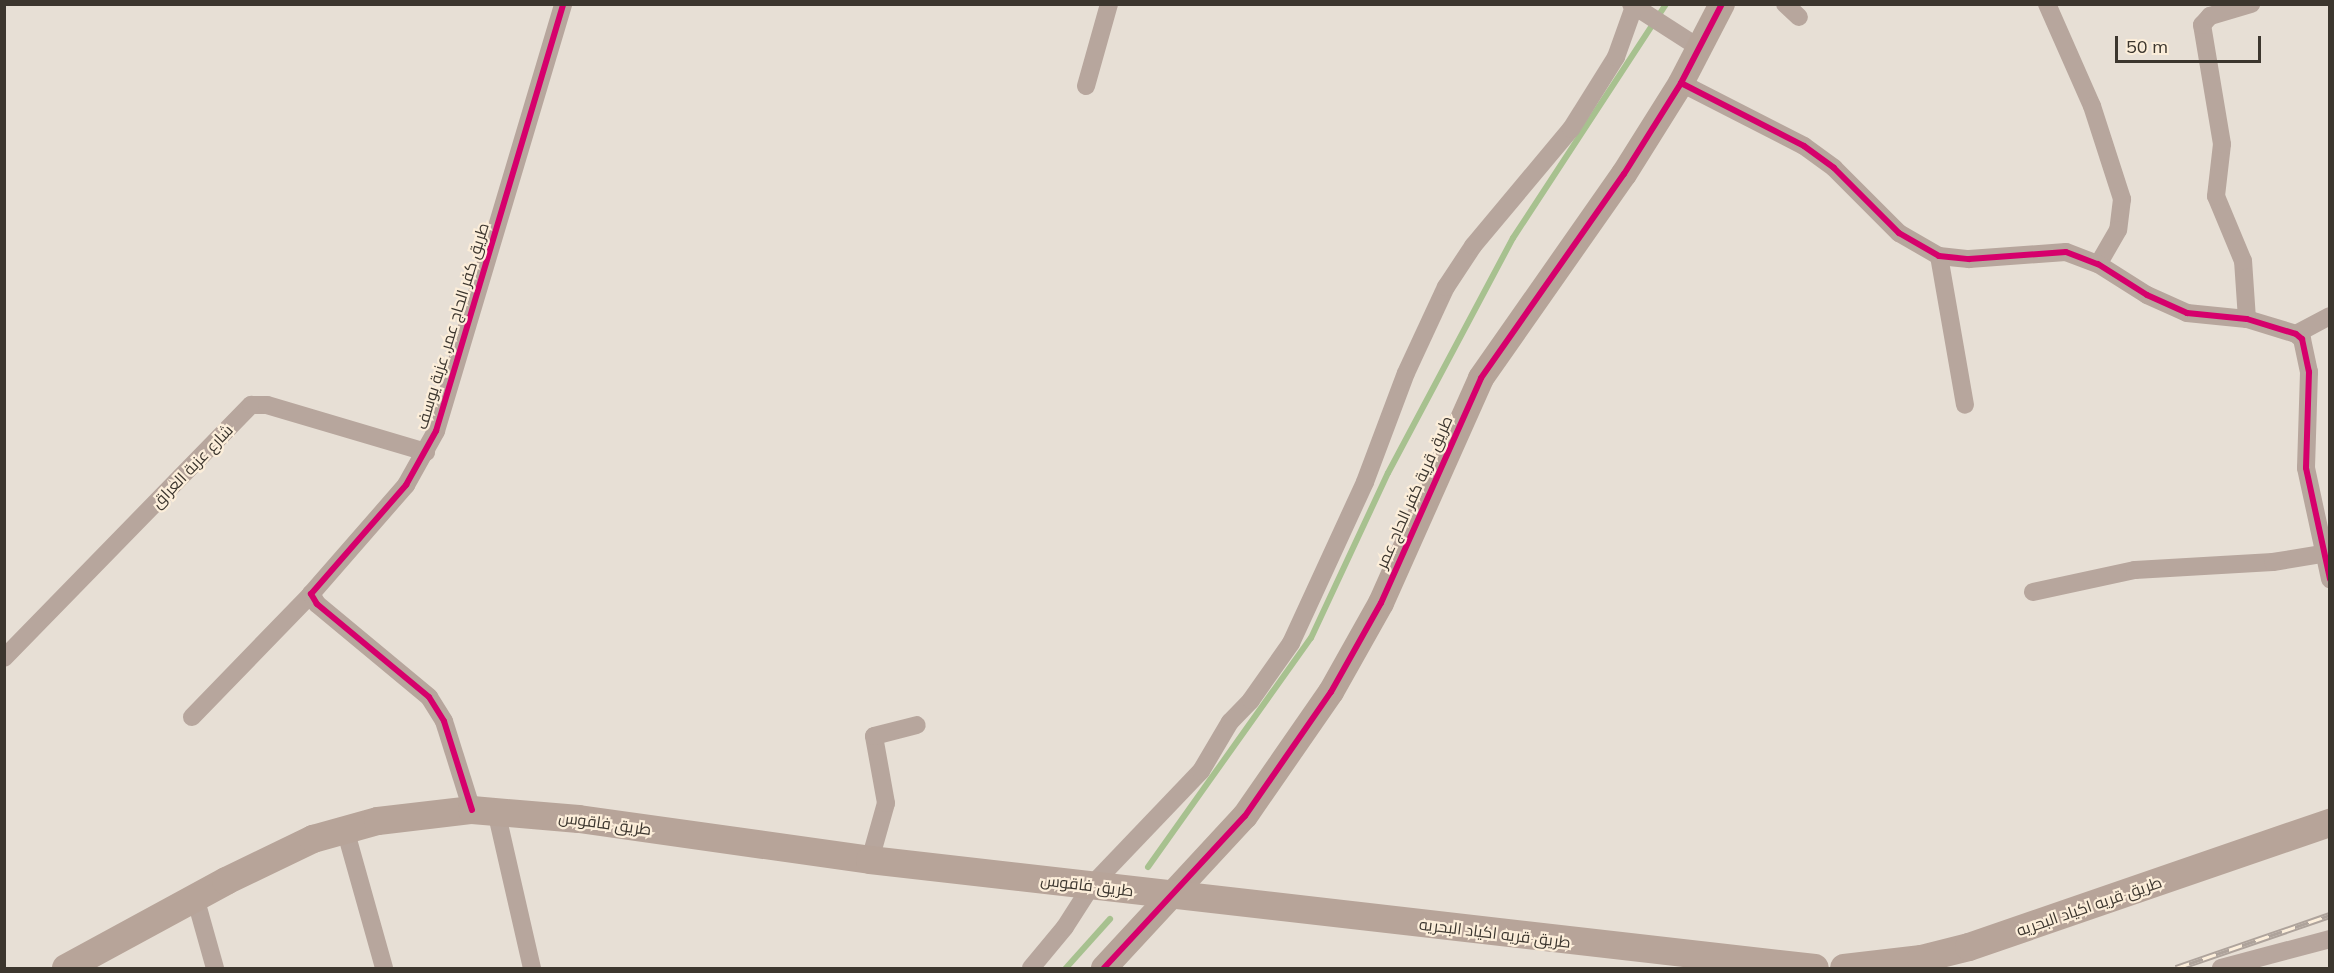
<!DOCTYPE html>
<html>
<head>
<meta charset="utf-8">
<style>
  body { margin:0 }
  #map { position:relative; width:2334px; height:973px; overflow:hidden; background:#e7dfd5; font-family:Mulish,Cairo,sans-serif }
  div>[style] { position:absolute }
  .stream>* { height:6px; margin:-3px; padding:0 3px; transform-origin:3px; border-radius:3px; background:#a7c18f }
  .street>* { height:18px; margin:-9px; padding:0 9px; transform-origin:9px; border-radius:9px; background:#b7a69d }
  .secondary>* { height:26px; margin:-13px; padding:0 13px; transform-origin:13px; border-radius:13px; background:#b6a499 }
  .primary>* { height:28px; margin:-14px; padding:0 14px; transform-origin:14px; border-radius:14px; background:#b7a499 }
  .rail>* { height:7px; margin-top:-3.5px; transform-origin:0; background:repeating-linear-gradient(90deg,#fceeda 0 14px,#aea39b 0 28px); box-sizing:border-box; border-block:2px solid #aea39b }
  .cycleway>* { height:6px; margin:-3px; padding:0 3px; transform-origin:3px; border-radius:3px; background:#d6006c }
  span { translate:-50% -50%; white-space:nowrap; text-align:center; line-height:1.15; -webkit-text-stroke:4.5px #fceeda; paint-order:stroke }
  .street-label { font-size:16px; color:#3c362e }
  .frame { position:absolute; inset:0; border:6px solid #3c362e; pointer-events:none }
  .scale { position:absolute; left:2115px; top:36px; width:146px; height:27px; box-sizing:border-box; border:3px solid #3c362e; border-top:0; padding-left:8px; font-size:18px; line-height:21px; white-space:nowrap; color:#3c362e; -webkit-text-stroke:4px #fceeda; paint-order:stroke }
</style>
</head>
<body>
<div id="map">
  <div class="stream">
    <div style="left:1148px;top:867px;width:281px;rotate:-54.6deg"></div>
    <div style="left:1311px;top:638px;width:182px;rotate:-65deg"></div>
    <div style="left:1388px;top:473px;width:266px;rotate:-62deg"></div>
    <div style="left:1513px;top:238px;width:280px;rotate:-56.8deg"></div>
    <div style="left:1066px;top:968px;width:66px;rotate:-48.1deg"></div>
  </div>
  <div class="street">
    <div style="left:1631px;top:4px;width:80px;rotate:32.7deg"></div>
    <div style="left:1785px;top:4px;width:19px;rotate:43deg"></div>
    <div style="left:2047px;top:4px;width:111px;rotate:66.2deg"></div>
    <div style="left:2092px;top:106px;width:98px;rotate:72.1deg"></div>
    <div style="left:2122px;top:199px;width:31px;rotate:97deg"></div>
    <div style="left:2118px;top:230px;width:39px;rotate:120deg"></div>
    <div style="left:1681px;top:83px;width:138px;rotate:27.1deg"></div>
    <div style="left:1804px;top:146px;width:37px;rotate:36deg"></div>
    <div style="left:1834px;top:168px;width:92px;rotate:45deg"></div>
    <div style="left:1899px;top:233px;width:46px;rotate:29.9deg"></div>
    <div style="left:1939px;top:256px;width:30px;rotate:6deg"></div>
    <div style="left:1969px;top:259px;width:97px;rotate:-4.1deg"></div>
    <div style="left:2066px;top:252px;width:34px;rotate:21deg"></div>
    <div style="left:2098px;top:264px;width:58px;rotate:32.3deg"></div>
    <div style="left:2147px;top:295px;width:44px;rotate:24.2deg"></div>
    <div style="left:2187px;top:313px;width:60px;rotate:5.7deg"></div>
    <div style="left:2247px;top:319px;width:51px;rotate:17deg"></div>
    <div style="left:2296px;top:334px;width:8px;rotate:40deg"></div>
    <div style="left:2302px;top:339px;width:34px;rotate:78deg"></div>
    <div style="left:2309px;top:372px;width:96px;rotate:91.8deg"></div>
    <div style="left:2306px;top:468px;width:114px;rotate:77.8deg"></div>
    <div style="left:1086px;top:86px;width:85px;rotate:-74.3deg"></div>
    <div style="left:1939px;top:256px;width:151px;rotate:80.1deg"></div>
    <div style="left:2247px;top:319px;width:58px;rotate:-93.9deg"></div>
    <div style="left:2243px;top:261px;width:70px;rotate:-112.6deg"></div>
    <div style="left:2216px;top:196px;width:52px;rotate:-83.4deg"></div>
    <div style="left:2222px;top:144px;width:121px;rotate:-99.5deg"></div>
    <div style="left:2202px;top:25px;width:12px;rotate:-48deg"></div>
    <div style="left:2210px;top:16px;width:43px;rotate:-16.3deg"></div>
    <div style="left:2296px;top:334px;width:38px;rotate:-28deg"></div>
    <div style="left:2033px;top:592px;width:104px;rotate:-12.2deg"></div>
    <div style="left:2135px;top:570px;width:138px;rotate:-3.3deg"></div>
    <div style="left:2273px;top:562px;width:50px;rotate:-9.3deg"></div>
    <div style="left:4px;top:658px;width:354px;rotate:-45.7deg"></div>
    <div style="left:251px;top:405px;width:16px"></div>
    <div style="left:267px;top:405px;width:166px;rotate:16.5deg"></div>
    <div style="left:192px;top:717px;width:171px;rotate:-45.9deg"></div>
    <div style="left:472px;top:810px;width:93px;rotate:-107.5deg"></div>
    <div style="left:444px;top:721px;width:28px;rotate:-122deg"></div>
    <div style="left:429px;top:697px;width:146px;rotate:-140.3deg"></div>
    <div style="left:317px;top:604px;width:12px;rotate:-121deg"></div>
    <div style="left:311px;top:594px;width:145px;rotate:-48.9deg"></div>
    <div style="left:406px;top:485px;width:62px;rotate:-60.9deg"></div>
    <div style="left:436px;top:431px;width:445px;rotate:-73.4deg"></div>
    <div style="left:496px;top:811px;width:161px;rotate:77.1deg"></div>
    <div style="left:345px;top:829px;width:144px;rotate:74.3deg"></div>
    <div style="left:870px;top:860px;width:59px;rotate:-74.3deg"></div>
    <div style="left:886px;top:803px;width:68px;rotate:-100.2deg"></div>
    <div style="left:874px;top:736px;width:44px;rotate:-14.3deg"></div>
    <div style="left:195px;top:897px;width:74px;rotate:74.3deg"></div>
    <div style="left:1031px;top:968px;width:53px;rotate:-50.3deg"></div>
    <div style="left:1065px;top:927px;width:50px;rotate:-57.3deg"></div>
    <div style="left:1092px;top:885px;width:158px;rotate:-46.3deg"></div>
    <div style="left:1201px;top:771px;width:57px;rotate:-59.4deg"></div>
    <div style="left:1230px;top:722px;width:30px;rotate:-46deg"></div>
    <div style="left:1251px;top:700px;width:70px;rotate:-54.9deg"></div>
    <div style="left:1291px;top:643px;width:177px;rotate:-65.3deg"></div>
    <div style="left:1365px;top:482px;width:116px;rotate:-69.4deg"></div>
    <div style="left:1406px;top:373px;width:95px;rotate:-65.1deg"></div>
    <div style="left:1446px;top:287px;width:49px;rotate:-56.6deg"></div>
    <div style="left:1473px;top:246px;width:153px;rotate:-50.1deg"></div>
    <div style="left:1571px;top:129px;width:85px;rotate:-58deg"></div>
    <div style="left:1616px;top:57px;width:56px;rotate:-70.3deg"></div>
    <div style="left:2221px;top:968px;width:113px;rotate:-14.9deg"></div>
  </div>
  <div class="secondary">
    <div style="left:1104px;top:968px;width:207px;rotate:-47.2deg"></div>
    <div style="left:1245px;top:816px;width:151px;rotate:-55.3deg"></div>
    <div style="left:1331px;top:692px;width:102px;rotate:-60.7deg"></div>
    <div style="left:1381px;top:603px;width:246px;rotate:-66deg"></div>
    <div style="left:1481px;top:378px;width:249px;rotate:-55deg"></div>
    <div style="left:1624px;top:174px;width:107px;rotate:-57.9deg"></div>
    <div style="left:1681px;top:83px;width:89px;rotate:-62.6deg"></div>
  </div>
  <div class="primary">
    <div style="left:66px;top:968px;width:182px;rotate:-28.5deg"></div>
    <div style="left:226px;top:881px;width:97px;rotate:-25.8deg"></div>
    <div style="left:313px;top:839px;width:67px;rotate:-15.5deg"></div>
    <div style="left:378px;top:821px;width:95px;rotate:-6.7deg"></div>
    <div style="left:472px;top:810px;width:107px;rotate:4.8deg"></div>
    <div style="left:579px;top:819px;width:294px;rotate:8deg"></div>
    <div style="left:870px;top:860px;width:951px;rotate:6.52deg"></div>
    <div style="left:1844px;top:968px;width:78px;rotate:-6.7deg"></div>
    <div style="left:1921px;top:959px;width:49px;rotate:-14deg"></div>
    <div style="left:1969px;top:947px;width:382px;rotate:-19deg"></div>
  </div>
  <div class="rail">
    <div style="left:2176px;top:968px;width:163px;rotate:-19deg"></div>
  </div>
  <div class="cycleway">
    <div style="left:1681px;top:83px;width:138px;rotate:27.1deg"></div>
    <div style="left:1804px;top:146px;width:37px;rotate:36deg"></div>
    <div style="left:1834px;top:168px;width:92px;rotate:45deg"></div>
    <div style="left:1899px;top:233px;width:46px;rotate:29.9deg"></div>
    <div style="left:1939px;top:256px;width:30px;rotate:6deg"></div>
    <div style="left:1969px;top:259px;width:97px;rotate:-4.1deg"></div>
    <div style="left:2066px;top:252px;width:34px;rotate:21deg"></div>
    <div style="left:2098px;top:264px;width:58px;rotate:32.3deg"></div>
    <div style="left:2147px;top:295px;width:44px;rotate:24.2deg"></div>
    <div style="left:2187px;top:313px;width:60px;rotate:5.7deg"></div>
    <div style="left:2247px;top:319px;width:51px;rotate:17deg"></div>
    <div style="left:2296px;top:334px;width:8px;rotate:40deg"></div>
    <div style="left:2302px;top:339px;width:34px;rotate:78deg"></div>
    <div style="left:2309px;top:372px;width:96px;rotate:91.8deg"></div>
    <div style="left:2306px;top:468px;width:114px;rotate:77.8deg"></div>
    <div style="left:472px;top:810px;width:93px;rotate:-107.5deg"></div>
    <div style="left:444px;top:721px;width:28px;rotate:-122deg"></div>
    <div style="left:429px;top:697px;width:146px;rotate:-140.3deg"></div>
    <div style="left:317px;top:604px;width:12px;rotate:-121deg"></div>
    <div style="left:311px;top:594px;width:145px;rotate:-48.9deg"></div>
    <div style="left:406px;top:485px;width:62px;rotate:-60.9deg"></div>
    <div style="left:436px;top:431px;width:445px;rotate:-73.4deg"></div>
    <div style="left:1104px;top:968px;width:207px;rotate:-47.2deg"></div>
    <div style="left:1245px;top:816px;width:151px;rotate:-55.3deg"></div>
    <div style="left:1331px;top:692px;width:102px;rotate:-60.7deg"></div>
    <div style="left:1381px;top:603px;width:246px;rotate:-66deg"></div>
    <div style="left:1481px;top:378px;width:249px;rotate:-55deg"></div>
    <div style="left:1624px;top:174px;width:107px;rotate:-57.9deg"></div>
    <div style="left:1681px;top:83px;width:89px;rotate:-62.6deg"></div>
  </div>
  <div class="street-label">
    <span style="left:452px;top:326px;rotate:-73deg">طريق كفر الحاج عمر, عزبة يوسف</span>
    <span style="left:192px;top:466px;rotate:-46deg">شارع عزبة العراق</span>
    <span style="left:1414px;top:492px;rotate:-66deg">طريق قرية كفر الحاج عمر</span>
    <span style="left:605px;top:823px;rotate:8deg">طريق فاقوس</span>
    <span style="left:1087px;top:885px;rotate:7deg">طريق فاقوس</span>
    <span style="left:2089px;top:906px;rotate:-19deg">طريق قريه اكياد البحريه</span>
    <span style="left:1495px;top:933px;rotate:7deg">طريق قريه اكياد البحريه</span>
  </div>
  <div class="frame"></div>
  <div class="scale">50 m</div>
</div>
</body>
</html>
